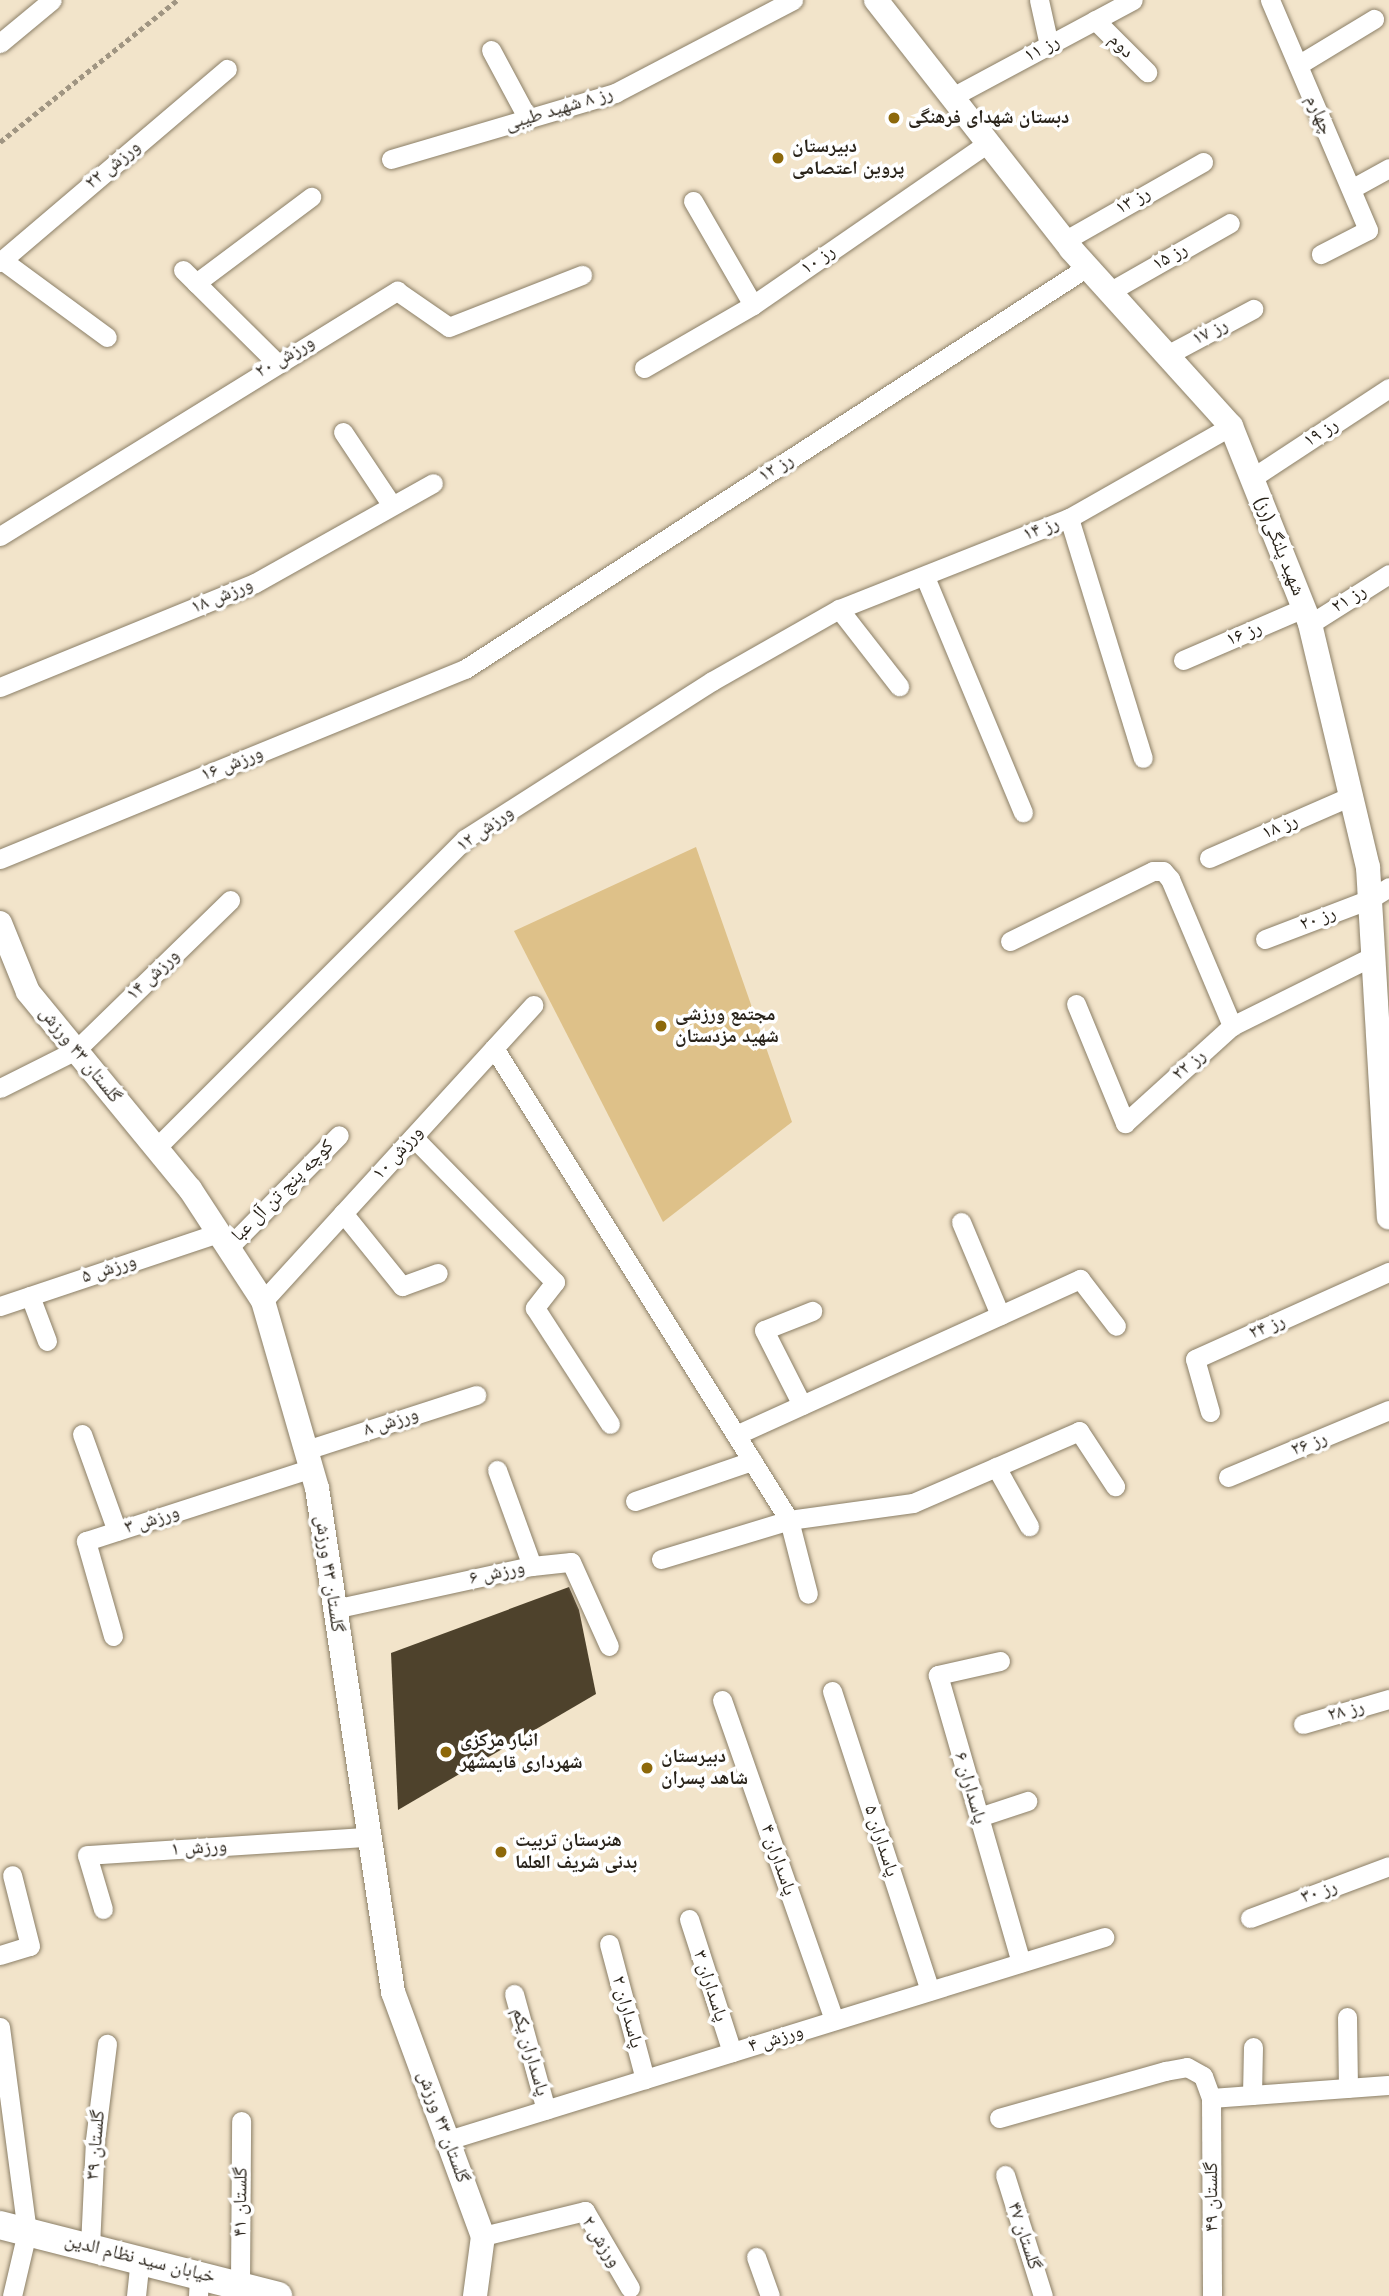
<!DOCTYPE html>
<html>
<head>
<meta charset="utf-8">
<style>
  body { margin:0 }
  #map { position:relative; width:1389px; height:2296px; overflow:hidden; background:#f2e4ca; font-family:"Nunito Sans","Noto Naskh Arabic",sans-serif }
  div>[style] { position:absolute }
  .green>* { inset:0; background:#dec189 }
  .building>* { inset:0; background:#4e422c }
  .path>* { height:4.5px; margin-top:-2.25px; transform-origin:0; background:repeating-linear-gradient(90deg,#a09582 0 5px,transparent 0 8.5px) }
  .roads { filter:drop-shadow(0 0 2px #8b7f67) drop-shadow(0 0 2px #8b7f67) }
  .minor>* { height:19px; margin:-9.5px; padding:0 9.5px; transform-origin:9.5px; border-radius:9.5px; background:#fff }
  .tertiary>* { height:24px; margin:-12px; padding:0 12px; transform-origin:12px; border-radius:12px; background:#fff }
  .secondary>* { height:28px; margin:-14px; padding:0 14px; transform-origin:14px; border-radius:14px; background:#fff }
  .dots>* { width:19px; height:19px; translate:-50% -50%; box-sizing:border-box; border:4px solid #fff; border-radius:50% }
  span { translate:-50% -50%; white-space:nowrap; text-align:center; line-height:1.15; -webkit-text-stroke:7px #fff; paint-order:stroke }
  .street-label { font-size:19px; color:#29231a }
  .poi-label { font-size:19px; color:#29231a; font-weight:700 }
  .left { translate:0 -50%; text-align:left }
</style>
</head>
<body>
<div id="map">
  <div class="green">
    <div style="clip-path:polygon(696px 847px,792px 1122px,663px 1222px,514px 931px)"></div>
  </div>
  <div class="building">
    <div style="clip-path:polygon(569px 1587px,579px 1610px,596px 1694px,398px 1810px,391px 1653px)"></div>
  </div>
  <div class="path">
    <div style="left:0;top:142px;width:227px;rotate:-38.7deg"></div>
  </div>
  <div class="roads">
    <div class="minor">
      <div style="left:1039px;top:0;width:46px;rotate:77.5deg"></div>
      <div style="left:1270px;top:0;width:250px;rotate:66.9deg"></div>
      <div style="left:1368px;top:230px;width:53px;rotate:152.9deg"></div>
      <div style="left:1095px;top:20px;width:74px;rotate:45deg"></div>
      <div style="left:0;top:43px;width:67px;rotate:-39.6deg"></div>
      <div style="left:491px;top:50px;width:78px;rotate:61.8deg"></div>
      <div style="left:1298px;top:65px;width:89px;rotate:-31.2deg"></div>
      <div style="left:952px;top:97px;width:205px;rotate:-28.2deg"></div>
      <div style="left:391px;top:159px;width:234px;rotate:-16.4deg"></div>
      <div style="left:615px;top:93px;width:201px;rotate:-27.6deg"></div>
      <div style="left:1351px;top:189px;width:43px;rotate:-28.9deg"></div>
      <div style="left:693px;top:201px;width:120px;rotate:60deg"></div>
      <div style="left:1064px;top:241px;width:160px;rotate:-29.6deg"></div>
      <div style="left:2px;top:260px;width:130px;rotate:36.3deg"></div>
      <div style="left:0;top:262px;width:298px;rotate:-40.4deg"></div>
      <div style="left:183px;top:270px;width:131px;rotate:44.7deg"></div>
      <div style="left:196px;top:283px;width:144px;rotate:-36.8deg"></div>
      <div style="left:1109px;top:292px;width:139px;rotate:-29.7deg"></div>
      <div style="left:1167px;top:355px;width:98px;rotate:-28.1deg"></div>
      <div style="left:644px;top:368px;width:126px;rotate:-30deg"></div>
      <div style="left:753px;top:305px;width:285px;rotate:-34.6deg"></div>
      <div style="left:343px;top:432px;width:87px;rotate:56.3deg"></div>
      <div style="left:1252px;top:478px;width:164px;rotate:-33.3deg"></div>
      <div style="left:1069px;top:518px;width:251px;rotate:72.9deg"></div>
      <div style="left:0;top:536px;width:467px;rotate:-31.7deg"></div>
      <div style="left:397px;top:291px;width:63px;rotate:34.7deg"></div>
      <div style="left:449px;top:327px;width:143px;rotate:-21.4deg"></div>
      <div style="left:925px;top:577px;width:255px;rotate:67.4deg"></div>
      <div style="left:839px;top:609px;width:98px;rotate:52.1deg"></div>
      <div style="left:1310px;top:624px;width:93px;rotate:-32.3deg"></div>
      <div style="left:1183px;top:660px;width:132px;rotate:-23.3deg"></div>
      <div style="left:0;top:687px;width:275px;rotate:-22.2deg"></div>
      <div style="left:255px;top:583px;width:204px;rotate:-29.3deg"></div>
      <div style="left:1209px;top:858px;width:155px;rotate:-23.6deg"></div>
      <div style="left:0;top:859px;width:502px;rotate:-22.23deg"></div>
      <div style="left:465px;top:669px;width:741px;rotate:-32.87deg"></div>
      <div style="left:1265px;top:939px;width:112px;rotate:-20.9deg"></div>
      <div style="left:1370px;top:899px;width:22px;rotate:-32deg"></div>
      <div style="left:1010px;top:941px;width:159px;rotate:-26.1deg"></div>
      <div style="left:1153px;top:871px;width:10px"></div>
      <div style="left:1163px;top:871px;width:11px;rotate:49deg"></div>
      <div style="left:1170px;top:879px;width:160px;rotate:67.1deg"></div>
      <div style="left:1076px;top:1004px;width:129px;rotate:67.6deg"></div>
      <div style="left:1125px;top:1123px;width:144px;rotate:-42.2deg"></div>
      <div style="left:1232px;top:1026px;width:157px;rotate:-26.4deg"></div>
      <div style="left:494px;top:1048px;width:557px;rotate:57.99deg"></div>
      <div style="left:789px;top:1520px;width:76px;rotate:75.6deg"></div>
      <div style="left:0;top:1088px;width:85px;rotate:-26.6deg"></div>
      <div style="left:76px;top:1050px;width:215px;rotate:-44.2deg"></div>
      <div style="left:413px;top:1137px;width:203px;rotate:45.6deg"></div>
      <div style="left:555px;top:1282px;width:33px;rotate:128deg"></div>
      <div style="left:535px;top:1308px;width:138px;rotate:57.1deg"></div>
      <div style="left:156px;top:1148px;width:437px;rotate:-45deg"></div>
      <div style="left:465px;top:839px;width:293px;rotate:-32.6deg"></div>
      <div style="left:712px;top:681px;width:146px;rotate:-29.6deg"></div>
      <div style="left:839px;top:609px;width:247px;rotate:-21.6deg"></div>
      <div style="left:1069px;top:518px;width:186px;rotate:-29.6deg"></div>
      <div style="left:343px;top:1213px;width:94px;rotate:51.1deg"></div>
      <div style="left:402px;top:1286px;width:38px;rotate:-20deg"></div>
      <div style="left:961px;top:1222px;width:101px;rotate:67.2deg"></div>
      <div style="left:228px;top:1248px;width:158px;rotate:-45.5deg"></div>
      <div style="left:30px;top:1296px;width:48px;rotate:69.3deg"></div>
      <div style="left:263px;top:1301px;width:401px;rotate:-47.6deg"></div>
      <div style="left:0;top:1306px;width:230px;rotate:-18.5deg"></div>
      <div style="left:802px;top:1405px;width:84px;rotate:-116.9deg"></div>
      <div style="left:764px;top:1330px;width:52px;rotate:-21.6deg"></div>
      <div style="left:1210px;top:1412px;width:55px;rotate:-105.8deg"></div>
      <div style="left:1195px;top:1359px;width:213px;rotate:-24.2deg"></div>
      <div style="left:82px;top:1434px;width:103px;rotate:70.2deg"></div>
      <div style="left:736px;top:1435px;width:378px;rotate:-24.4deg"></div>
      <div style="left:1080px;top:1279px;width:59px;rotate:52.5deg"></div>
      <div style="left:306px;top:1450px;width:179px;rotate:-17.9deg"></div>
      <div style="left:996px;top:1467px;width:68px;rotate:60.8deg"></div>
      <div style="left:497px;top:1470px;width:102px;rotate:70deg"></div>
      <div style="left:1228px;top:1477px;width:174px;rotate:-22.6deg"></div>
      <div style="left:635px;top:1501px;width:124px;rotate:-18.9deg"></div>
      <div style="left:661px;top:1559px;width:134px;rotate:-16.9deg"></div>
      <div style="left:789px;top:1520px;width:125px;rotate:-7.8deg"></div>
      <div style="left:913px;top:1503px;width:181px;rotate:-23.4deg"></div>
      <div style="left:1079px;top:1431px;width:66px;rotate:56.8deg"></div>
      <div style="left:334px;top:1609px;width:203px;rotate:-12.3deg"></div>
      <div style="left:532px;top:1566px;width:39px;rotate:-6deg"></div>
      <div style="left:571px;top:1562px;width:92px;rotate:65.7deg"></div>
      <div style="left:113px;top:1636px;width:99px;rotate:-105.9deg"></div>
      <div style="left:86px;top:1541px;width:237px;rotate:-17.9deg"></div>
      <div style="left:1000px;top:1661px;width:64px;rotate:167.3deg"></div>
      <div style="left:938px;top:1675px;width:299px;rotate:73.9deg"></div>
      <div style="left:832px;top:1691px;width:315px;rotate:71.9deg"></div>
      <div style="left:722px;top:1700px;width:339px;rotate:70.7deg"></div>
      <div style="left:1303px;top:1724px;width:90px;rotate:-16.2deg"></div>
      <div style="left:979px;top:1817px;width:51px;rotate:-18.4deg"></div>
      <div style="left:103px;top:1909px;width:56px;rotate:-106.5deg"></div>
      <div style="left:87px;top:1855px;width:280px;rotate:-3.7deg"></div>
      <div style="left:1250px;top:1918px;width:148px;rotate:-20.5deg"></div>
      <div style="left:689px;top:1919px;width:140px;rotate:72.1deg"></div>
      <div style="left:609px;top:1944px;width:140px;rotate:75.1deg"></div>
      <div style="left:0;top:1955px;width:31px;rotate:-17deg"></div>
      <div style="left:30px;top:1946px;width:73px;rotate:-104.2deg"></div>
      <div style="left:514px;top:1994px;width:120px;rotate:74.6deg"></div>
      <div style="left:1347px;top:2017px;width:71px;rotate:89.2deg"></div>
      <div style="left:0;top:2027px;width:207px;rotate:82.5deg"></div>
      <div style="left:27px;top:2232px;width:66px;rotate:103.2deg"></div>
      <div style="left:1252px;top:2095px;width:136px;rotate:-4.2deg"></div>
      <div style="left:1211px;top:2098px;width:41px;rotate:-4.2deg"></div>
      <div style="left:1252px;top:2095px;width:48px;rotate:-88.8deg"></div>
      <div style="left:999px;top:2118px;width:173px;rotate:-15.8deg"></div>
      <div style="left:1165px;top:2071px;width:22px;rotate:-10deg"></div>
      <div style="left:1187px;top:2067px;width:18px;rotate:29deg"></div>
      <div style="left:1203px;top:2076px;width:23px;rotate:70deg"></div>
      <div style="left:1211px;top:2098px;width:198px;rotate:89.7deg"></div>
      <div style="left:448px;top:2140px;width:687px;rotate:-17.19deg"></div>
      <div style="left:1005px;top:2175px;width:127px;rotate:72.6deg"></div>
      <div style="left:483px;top:2236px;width:105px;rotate:-13.8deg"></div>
      <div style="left:585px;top:2211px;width:89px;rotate:59.7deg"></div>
      <div style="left:90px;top:2246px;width:106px;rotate:-87.3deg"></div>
      <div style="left:95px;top:2140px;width:97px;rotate:-82.9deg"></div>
      <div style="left:756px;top:2257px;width:41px;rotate:70.3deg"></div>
      <div style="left:240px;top:2283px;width:162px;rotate:-89.6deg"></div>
      <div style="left:136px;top:2296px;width:37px;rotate:-84deg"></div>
      <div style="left:198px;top:2296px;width:22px;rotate:-87deg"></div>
    </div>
    <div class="tertiary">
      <div style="left:876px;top:0;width:316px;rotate:51.9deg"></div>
      <div style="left:1071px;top:249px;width:239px;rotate:47.9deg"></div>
      <div style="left:1231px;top:426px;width:213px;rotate:68.2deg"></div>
      <div style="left:1310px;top:624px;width:250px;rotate:76.6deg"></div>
      <div style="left:1368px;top:867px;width:351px;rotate:86.6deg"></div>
      <div style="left:0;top:923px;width:74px;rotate:67.9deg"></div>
      <div style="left:28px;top:992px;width:255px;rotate:50.6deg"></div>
      <div style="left:190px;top:1189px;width:134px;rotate:56.9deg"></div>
      <div style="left:263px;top:1301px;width:195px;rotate:73.9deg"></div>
      <div style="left:317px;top:1488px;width:510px;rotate:81.42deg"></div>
      <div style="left:393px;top:1992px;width:260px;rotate:69.8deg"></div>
      <div style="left:483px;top:2236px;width:61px;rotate:97.6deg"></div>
    </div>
    <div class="secondary">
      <div style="left:0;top:2225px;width:287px;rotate:14.3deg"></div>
    </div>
  </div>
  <div class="dots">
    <div style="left:894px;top:118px;background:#8d680a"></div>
    <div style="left:778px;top:158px;background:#8d680a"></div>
    <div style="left:661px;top:1026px;background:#8d680a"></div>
    <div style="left:446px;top:1752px;background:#8d680a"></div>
    <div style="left:647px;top:1768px;background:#8d680a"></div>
    <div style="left:501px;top:1852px;background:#8d680a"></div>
  </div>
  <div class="street-label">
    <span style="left:1121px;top:46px;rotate:46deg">دوم</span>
    <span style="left:1042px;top:49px;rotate:-28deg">رز ۱۱</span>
    <span style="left:559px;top:109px;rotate:-17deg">رز ۸ شهید طیبی</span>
    <span style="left:1319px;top:115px;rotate:67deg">چهارم</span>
    <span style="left:113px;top:165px;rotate:-40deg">ورزش ۲۲</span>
    <span style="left:1133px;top:201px;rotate:-30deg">رز ۱۳</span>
    <span style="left:1170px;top:257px;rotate:-30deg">رز ۱۵</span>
    <span style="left:818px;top:260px;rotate:-35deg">رز ۱۰</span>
    <span style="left:1210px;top:332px;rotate:-28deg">رز ۱۷</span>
    <span style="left:285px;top:357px;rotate:-31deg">ورزش ۲۰</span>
    <span style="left:1321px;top:433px;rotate:-33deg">رز ۱۹</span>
    <span style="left:776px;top:468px;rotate:-33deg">رز ۱۲</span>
    <span style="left:1041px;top:529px;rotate:-22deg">رز ۱۴</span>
    <span style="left:1279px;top:546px;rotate:68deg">شهید پلنگی(رز)</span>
    <span style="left:222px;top:596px;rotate:-23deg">ورزش ۱۸</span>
    <span style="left:1349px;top:599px;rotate:-32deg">رز ۲۱</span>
    <span style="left:1244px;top:634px;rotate:-23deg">رز ۱۶</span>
    <span style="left:232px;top:764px;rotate:-22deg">ورزش ۱۶</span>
    <span style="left:1280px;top:827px;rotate:-24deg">رز ۱۸</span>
    <span style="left:485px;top:829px;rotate:-36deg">ورزش ۱۲</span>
    <span style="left:1318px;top:919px;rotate:-21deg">رز ۲۰</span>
    <span style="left:153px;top:975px;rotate:-44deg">ورزش ۱۴</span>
    <span style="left:80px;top:1055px;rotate:51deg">گلستان ۴۳ ورزش</span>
    <span style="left:1189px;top:1065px;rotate:-42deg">رز ۲۲</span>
    <span style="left:398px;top:1153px;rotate:-48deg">ورزش ۱۰</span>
    <span style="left:283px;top:1191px;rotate:-45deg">کوچه پنج تن آل عبا</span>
    <span style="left:109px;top:1269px;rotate:-18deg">ورزش ۵</span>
    <span style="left:1267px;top:1327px;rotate:-24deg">رز ۲۴</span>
    <span style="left:391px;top:1422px;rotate:-18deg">ورزش ۸</span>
    <span style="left:1309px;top:1444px;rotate:-23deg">رز ۲۶</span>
    <span style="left:152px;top:1520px;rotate:-18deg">ورزش ۳</span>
    <span style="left:497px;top:1573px;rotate:-12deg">ورزش ۶</span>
    <span style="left:329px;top:1574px;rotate:82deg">گلستان ۴۳ ورزش</span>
    <span style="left:1346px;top:1711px;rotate:-16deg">رز ۲۸</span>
    <span style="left:970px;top:1788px;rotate:74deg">پاسداران ۶</span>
    <span style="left:881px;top:1841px;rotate:72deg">پاسداران ۵</span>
    <span style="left:199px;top:1848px;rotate:-4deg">ورزش ۱</span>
    <span style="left:778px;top:1860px;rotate:71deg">پاسداران ۴</span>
    <span style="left:1319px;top:1892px;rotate:-21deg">رز ۳۰</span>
    <span style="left:710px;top:1986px;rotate:72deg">پاسداران ۳</span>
    <span style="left:627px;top:2012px;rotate:75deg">پاسداران ۲</span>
    <span style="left:776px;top:2039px;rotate:-17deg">ورزش ۴</span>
    <span style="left:530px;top:2052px;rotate:74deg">پاسداران یکم</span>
    <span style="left:443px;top:2127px;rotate:70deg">گلستان ۴۳ ورزش</span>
    <span style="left:96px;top:2145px;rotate:-85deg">گلستان ۳۹</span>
    <span style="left:1212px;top:2197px;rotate:-90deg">گلستان ۴۹</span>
    <span style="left:241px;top:2202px;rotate:-89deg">گلستان ۴۱</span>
    <span style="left:1024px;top:2236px;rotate:72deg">گلستان ۴۷</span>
    <span style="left:601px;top:2242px;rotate:57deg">ورزش ۲</span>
    <span style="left:140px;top:2259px;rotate:14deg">خیابان سید نظام الدین</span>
  </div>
  <div class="poi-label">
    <span class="left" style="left:908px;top:118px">دبستان شهدای فرهنگی</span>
    <span class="left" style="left:792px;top:158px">دبیرستان<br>پروین اعتصامی</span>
    <span class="left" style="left:675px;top:1026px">مجتمع ورزشی<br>شهید مزدستان</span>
    <span class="left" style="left:460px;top:1752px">انبار مرکزی<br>شهرداری قایمشهر</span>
    <span class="left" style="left:661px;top:1768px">دبیرستان<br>شاهد پسران</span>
    <span class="left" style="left:515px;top:1852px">هنرستان تربیت<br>بدنی شریف العلما</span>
  </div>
</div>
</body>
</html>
